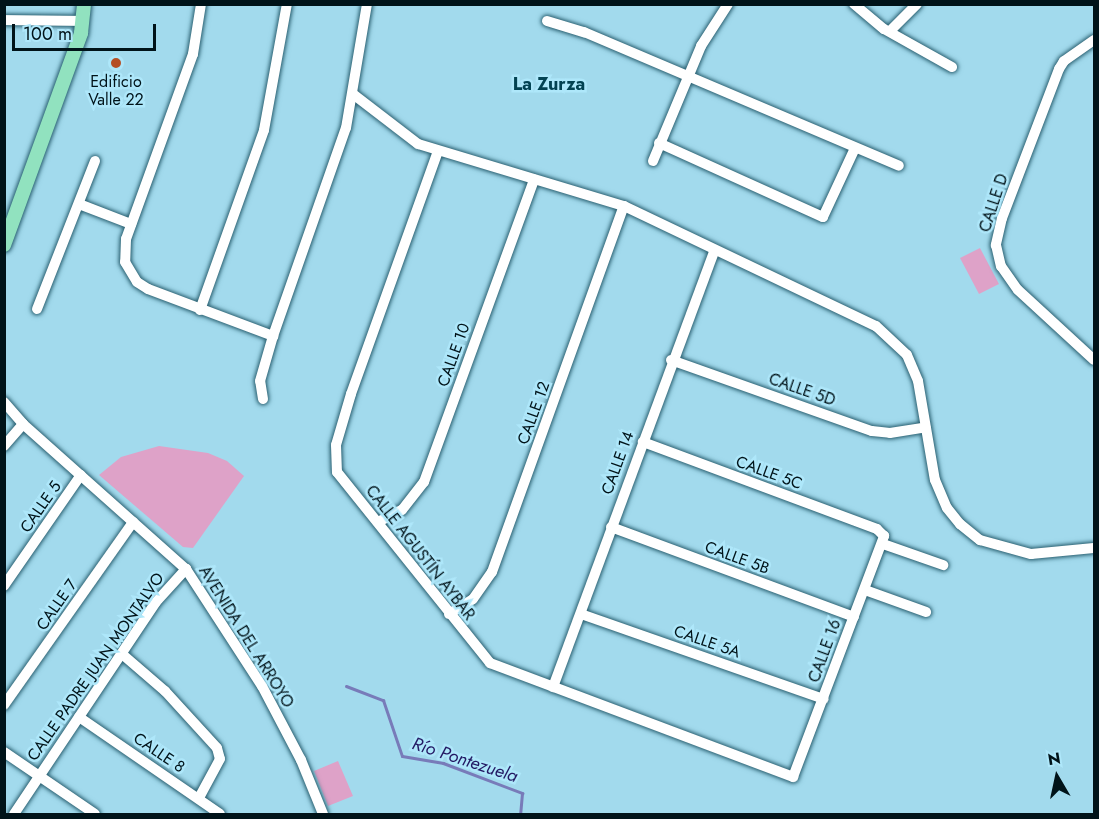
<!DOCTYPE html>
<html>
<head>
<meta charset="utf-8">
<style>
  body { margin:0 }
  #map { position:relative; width:1099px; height:819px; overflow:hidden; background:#a2daed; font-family:Jost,sans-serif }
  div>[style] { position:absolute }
  .green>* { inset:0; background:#dea2c8 }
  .stream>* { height:3px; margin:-1.5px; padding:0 1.5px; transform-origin:1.5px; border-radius:1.5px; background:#787bb9 }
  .roads { filter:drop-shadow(0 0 2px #2a6071) drop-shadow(0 0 2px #2a6071) }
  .minor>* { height:10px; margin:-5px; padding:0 5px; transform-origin:5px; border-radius:5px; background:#fff }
  .major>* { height:14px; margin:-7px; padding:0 7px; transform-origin:7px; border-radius:7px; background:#91e2bf }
  .dots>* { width:16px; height:16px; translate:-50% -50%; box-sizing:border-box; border:3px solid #aee7fa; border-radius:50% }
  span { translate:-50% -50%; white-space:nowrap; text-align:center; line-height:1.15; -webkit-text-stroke:5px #aee7fa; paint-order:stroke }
  .poi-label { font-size:16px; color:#001319 }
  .street-label { font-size:16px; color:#001319 }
  .neighbourhood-label { font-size:18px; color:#034252; font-weight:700 }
  .water-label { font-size:18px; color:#231963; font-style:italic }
  .frame { position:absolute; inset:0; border:6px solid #001319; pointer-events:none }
  .north { position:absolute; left:1027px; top:747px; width:60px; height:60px; -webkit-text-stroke:4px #aee7fa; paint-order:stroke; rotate:351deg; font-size:16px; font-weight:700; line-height:24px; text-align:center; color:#001319 }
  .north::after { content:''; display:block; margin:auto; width:21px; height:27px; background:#001319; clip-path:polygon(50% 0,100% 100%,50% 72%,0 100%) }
  .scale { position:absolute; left:12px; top:24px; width:144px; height:27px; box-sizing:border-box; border:3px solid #001319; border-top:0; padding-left:8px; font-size:18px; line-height:21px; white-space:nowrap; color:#001319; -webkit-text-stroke:4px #aee7fa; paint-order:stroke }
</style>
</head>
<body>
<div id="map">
  <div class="green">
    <div style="clip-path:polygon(980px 248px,999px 284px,979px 294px,960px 258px)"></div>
    <div style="clip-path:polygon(159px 446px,208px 453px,227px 461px,244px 476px,193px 548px,183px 547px,99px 475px,121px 457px)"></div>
    <div style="clip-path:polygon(338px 761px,353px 796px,328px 806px,314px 771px)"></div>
  </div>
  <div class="stream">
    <div style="left:346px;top:686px;width:40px;rotate:21deg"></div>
    <div style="left:383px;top:700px;width:59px;rotate:71.3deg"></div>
    <div style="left:402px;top:756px;width:42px;rotate:9.7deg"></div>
    <div style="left:443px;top:763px;width:85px;rotate:20.8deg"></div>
    <div style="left:522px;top:793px;width:21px;rotate:95deg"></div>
  </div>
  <div class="roads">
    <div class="minor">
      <div style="left:201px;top:4px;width:51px;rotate:99.1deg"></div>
      <div style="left:193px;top:54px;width:197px;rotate:109.9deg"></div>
      <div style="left:126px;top:239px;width:23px;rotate:92deg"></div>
      <div style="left:125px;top:262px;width:23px;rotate:59deg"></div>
      <div style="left:137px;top:282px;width:13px;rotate:32deg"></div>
      <div style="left:148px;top:289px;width:134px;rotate:20.6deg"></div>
      <div style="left:854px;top:4px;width:39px;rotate:40deg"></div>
      <div style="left:884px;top:29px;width:78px;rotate:29.2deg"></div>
      <div style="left:4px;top:20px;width:79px;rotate:0.7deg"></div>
      <div style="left:547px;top:21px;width:39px;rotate:17deg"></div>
      <div style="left:584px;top:32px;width:342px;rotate:23deg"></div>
      <div style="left:890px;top:31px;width:38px;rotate:-45deg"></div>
      <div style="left:1094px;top:40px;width:37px;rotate:145deg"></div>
      <div style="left:1064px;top:61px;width:9px;rotate:122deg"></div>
      <div style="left:1059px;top:69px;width:160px;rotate:110.9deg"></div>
      <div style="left:1002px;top:218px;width:28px;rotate:103deg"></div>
      <div style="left:996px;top:245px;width:22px;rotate:77deg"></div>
      <div style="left:1001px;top:266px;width:29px;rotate:55deg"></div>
      <div style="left:1018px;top:290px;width:103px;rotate:42.6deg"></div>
      <div style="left:353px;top:94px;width:82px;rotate:37.6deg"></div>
      <div style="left:418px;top:144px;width:215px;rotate:16.8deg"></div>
      <div style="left:624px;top:206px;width:279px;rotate:25.5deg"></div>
      <div style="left:876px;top:326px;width:42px;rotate:43.1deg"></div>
      <div style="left:907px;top:355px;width:28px;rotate:67deg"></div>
      <div style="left:918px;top:381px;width:100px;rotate:80.3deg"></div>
      <div style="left:935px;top:480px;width:30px;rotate:67deg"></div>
      <div style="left:947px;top:508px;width:21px;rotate:51deg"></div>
      <div style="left:960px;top:524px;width:26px;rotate:39deg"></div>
      <div style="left:980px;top:540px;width:53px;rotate:15.4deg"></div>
      <div style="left:1031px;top:554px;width:63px;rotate:-5.4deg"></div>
      <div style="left:659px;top:143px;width:180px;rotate:24.3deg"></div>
      <div style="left:823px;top:217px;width:76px;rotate:-65.1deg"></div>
      <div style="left:438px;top:151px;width:258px;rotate:109.7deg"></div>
      <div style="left:351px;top:394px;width:53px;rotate:106.4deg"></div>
      <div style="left:336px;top:445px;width:27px;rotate:88deg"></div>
      <div style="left:337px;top:472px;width:245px;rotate:51.3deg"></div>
      <div style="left:490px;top:663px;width:324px;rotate:20.6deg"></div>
      <div style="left:793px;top:777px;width:258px;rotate:-69.3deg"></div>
      <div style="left:884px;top:536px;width:10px;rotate:-135deg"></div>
      <div style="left:877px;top:529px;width:250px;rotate:-159.6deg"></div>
      <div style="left:653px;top:161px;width:125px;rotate:-67.3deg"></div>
      <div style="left:701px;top:46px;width:50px;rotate:-57.3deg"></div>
      <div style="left:79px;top:204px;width:56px;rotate:21deg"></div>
      <div style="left:37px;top:309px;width:159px;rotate:-68.6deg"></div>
      <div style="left:200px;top:310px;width:191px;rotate:-70.4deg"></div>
      <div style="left:264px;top:130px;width:128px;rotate:-79.7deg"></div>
      <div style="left:671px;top:360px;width:213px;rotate:19.5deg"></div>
      <div style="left:872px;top:431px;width:18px;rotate:6deg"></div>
      <div style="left:890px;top:433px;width:36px;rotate:-9deg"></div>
      <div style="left:263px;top:399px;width:18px;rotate:-99deg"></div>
      <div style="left:260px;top:381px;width:47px;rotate:-73.9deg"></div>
      <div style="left:273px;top:336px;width:220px;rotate:-70.7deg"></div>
      <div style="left:346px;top:128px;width:126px;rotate:-80.4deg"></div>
      <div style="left:4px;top:402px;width:29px;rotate:49deg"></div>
      <div style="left:23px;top:424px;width:218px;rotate:41.7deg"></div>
      <div style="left:186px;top:569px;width:140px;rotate:57deg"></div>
      <div style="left:262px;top:686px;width:84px;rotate:62.2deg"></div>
      <div style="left:301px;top:760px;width:58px;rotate:67.8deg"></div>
      <div style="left:4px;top:446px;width:29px;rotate:-49deg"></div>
      <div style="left:378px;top:522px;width:27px;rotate:-27deg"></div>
      <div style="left:402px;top:510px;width:36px;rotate:-52deg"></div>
      <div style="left:424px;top:482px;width:322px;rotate:-70deg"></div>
      <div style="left:611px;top:527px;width:259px;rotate:20.3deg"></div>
      <div style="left:883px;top:544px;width:64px;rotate:19.3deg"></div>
      <div style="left:4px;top:586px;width:135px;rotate:-55.3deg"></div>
      <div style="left:865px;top:590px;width:65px;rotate:19.8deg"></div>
      <div style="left:449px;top:614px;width:28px;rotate:-32deg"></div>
      <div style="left:473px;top:599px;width:33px;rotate:-55deg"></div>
      <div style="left:492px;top:572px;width:389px;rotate:-70.2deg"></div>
      <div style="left:581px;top:614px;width:257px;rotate:19.3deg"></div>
      <div style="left:122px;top:654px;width:57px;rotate:40.7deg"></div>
      <div style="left:165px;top:691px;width:77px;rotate:47.6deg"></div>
      <div style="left:217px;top:748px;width:11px;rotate:75deg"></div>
      <div style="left:220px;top:759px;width:44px;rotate:118.3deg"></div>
      <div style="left:553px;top:687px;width:465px;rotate:-69.7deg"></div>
      <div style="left:4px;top:705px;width:224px;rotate:-54.8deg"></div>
      <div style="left:79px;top:717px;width:171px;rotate:34.5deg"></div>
      <div style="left:4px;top:752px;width:110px;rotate:34.3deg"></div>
      <div style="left:14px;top:814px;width:255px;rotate:-56.2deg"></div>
      <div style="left:156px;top:602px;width:45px;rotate:-47.7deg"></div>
    </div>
    <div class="major">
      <div style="left:4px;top:245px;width:226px;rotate:-70deg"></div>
      <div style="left:81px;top:33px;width:29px;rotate:-84deg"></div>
    </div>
  </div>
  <div class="dots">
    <div style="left:116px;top:63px;background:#b54f25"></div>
  </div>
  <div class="poi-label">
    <span style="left:116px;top:91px">Edificio<br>Valle 22</span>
  </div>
  <div class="street-label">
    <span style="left:994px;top:203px;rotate:-72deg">CALLE D</span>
    <span style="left:454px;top:355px;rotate:-70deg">CALLE 10</span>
    <span style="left:802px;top:390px;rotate:19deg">CALLE 5D</span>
    <span style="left:534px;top:413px;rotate:-70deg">CALLE 12</span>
    <span style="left:618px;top:463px;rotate:-70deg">CALLE 14</span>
    <span style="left:769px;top:473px;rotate:20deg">CALLE 5C</span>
    <span style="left:41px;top:507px;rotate:-55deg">CALLE 5</span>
    <span style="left:420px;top:553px;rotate:52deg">CALLE AGUSTÍN AYBAR</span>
    <span style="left:737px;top:558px;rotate:20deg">CALLE 5B</span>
    <span style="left:57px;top:605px;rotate:-55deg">CALLE 7</span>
    <span style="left:246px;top:637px;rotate:58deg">AVENIDA DEL ARROYO</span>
    <span style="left:707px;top:642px;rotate:19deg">CALLE 5A</span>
    <span style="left:825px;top:651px;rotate:-70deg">CALLE 16</span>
    <span style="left:96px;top:667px;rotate:-55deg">CALLE PADRE JUAN MONTALVO</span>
    <span style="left:159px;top:753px;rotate:34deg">CALLE 8</span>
  </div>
  <div class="neighbourhood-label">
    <span style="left:549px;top:84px">La Zurza</span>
  </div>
  <div class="water-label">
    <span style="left:465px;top:760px;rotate:18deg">Río Pontezuela</span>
  </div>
  <div class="frame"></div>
  <div class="north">N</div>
  <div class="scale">100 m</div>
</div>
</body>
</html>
